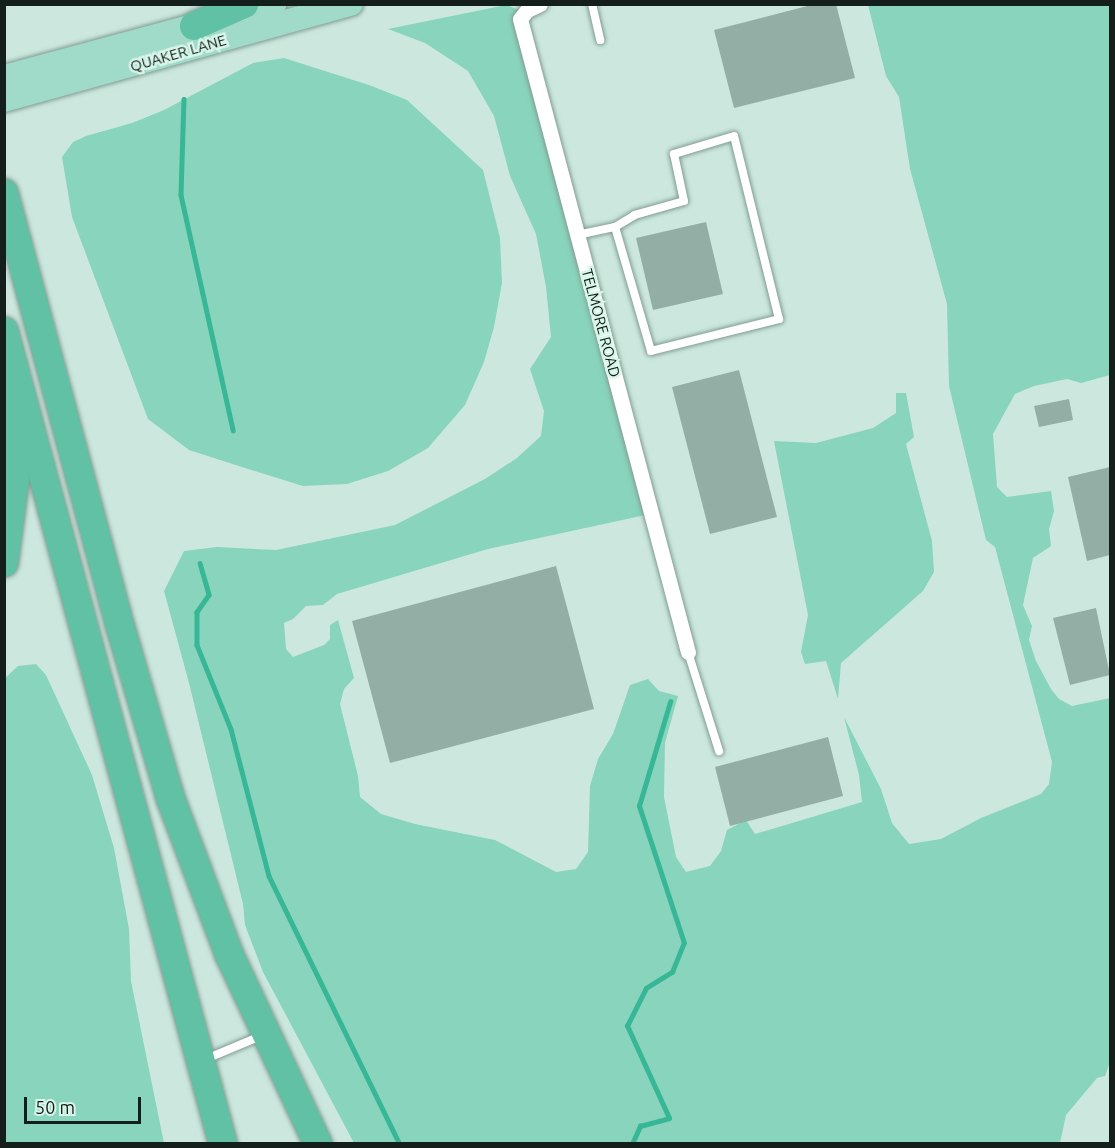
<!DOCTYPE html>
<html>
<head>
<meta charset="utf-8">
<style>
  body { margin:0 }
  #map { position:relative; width:1115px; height:1148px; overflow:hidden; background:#cce8de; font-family:Ubuntu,sans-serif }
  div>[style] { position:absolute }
  .green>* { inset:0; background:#89d4bc }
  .stream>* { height:4.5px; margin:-2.25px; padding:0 2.25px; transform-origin:2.25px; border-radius:2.25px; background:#38b797 }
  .building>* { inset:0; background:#93aea5 }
  .roads { filter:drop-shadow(0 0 2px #829c93) drop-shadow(0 0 2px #829c93) }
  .service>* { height:8px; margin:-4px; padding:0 4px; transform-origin:4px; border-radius:4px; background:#fff }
  .minor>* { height:15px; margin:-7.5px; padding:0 7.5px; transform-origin:7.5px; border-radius:7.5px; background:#fff }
  .primary>* { height:24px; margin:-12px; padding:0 12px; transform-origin:12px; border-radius:12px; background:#a0dac9 }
  .motorway>* { height:28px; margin:-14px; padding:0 14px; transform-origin:14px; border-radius:14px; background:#60c1a5 }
  span { translate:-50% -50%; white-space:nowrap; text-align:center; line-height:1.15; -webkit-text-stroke:5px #d9f6eb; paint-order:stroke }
  .street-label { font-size:15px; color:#141e1a }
  .frame { position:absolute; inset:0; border:6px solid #141e1a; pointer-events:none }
  .scale { position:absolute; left:24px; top:1097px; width:117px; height:27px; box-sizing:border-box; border:3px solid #141e1a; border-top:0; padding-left:8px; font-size:18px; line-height:21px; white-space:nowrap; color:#141e1a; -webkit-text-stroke:4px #d9f6eb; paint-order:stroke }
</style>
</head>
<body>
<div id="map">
  <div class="green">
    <div style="clip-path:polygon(506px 5px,519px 10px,650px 514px,488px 549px,337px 594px,323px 605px,306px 606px,293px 619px,284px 623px,286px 649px,293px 657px,324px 645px,330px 639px,330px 625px,338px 620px,354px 678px,344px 689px,340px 704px,358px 776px,360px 797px,381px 814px,415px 824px,495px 840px,556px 872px,576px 869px,588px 852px,590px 786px,598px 759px,613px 734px,630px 685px,648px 679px,659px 691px,678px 696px,665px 743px,664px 797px,676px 857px,686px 872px,710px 866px,721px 851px,727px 830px,746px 820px,755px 834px,862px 802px,859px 775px,844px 717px,881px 789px,892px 823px,909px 844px,941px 839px,981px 818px,1041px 794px,1049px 784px,1052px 762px,995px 547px,986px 540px,949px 386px,947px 304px,910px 169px,899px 97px,886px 76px,868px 5px,1110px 5px,1110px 375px,1081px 383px,1067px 379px,1034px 386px,1015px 394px,993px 434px,997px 487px,1007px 497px,1051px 491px,1054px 511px,1049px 529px,1051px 546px,1033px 558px,1023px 605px,1032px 626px,1029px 640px,1036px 661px,1051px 689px,1059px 699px,1072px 706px,1110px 698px,1110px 1062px,1105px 1076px,1097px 1078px,1066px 1115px,1060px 1143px,354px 1143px,263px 972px,245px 925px,243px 904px,189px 683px,164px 591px,184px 551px,217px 547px,276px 550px,395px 525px,485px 479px,517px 458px,541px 436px,544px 411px,530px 369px,551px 337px,546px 287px,536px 234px,510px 176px,494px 116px,468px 71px,425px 43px,388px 29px)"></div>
    <div style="clip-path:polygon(284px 58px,369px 85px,407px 100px,483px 170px,500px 238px,502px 283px,494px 327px,484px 362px,465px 405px,428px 448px,388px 471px,347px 484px,303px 486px,245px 468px,189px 450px,148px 419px,72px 217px,62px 157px,73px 142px,86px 136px,132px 123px,164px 110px,253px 63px)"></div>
    <div style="clip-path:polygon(896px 393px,906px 393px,914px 437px,906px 444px,932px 541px,934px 572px,923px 591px,841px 663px,838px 699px,826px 661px,805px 664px,801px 652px,808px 615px,774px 441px,816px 443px,873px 428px,896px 413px)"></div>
    <div style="clip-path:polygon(36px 664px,46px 675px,92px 775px,114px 848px,129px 929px,131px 981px,164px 1143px,5px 1143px,5px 678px,18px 666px)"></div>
  </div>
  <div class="stream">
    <div style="left:184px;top:99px;width:96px;rotate:91.8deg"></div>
    <div style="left:181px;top:195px;width:241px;rotate:77.5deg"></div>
    <div style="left:200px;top:563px;width:33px;rotate:74deg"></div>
    <div style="left:209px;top:595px;width:21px;rotate:125deg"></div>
    <div style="left:197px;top:612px;width:33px;rotate:90deg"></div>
    <div style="left:197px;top:645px;width:91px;rotate:68deg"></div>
    <div style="left:231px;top:729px;width:152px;rotate:75.5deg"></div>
    <div style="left:269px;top:876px;width:298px;rotate:64deg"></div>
    <div style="left:632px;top:1144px;width:20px;rotate:-66deg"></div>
    <div style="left:640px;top:1126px;width:30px;rotate:-15deg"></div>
    <div style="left:669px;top:1118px;width:101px;rotate:-114.5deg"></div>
    <div style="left:627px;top:1026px;width:42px;rotate:-63.4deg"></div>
    <div style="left:646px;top:988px;width:31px;rotate:-32deg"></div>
    <div style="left:672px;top:972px;width:31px;rotate:-68deg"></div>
    <div style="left:684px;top:943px;width:144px;rotate:-108.2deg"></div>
    <div style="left:639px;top:806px;width:109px;rotate:-73.4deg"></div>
  </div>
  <div class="building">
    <div style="clip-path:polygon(815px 4px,836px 4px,855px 78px,734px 108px,714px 30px)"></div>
    <div style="clip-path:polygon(706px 222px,723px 294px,653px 310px,636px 238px)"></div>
    <div style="clip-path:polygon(739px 370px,777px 517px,710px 534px,672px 387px)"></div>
    <div style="clip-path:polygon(1069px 399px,1073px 420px,1039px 427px,1034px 406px)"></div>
    <div style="clip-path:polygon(1110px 467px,1110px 555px,1087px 561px,1068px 477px)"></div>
    <div style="clip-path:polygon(556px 566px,594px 709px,390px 763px,352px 621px)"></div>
    <div style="clip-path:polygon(1096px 608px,1110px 675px,1070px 685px,1053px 618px)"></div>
    <div style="clip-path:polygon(828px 737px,843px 796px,730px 826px,715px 767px)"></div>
  </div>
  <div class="roads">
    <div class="service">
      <div style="left:592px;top:4px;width:37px;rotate:77deg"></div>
      <div style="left:577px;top:235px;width:39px;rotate:-12deg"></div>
      <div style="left:615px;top:227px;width:129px;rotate:73.8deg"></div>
      <div style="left:651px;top:351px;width:132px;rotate:-14deg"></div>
      <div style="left:779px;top:319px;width:188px;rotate:-103.8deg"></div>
      <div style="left:734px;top:136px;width:63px;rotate:163.3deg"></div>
      <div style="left:674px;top:154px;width:48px;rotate:78deg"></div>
      <div style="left:684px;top:201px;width:51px;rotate:164.1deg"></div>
      <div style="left:635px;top:215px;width:23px;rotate:149deg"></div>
      <div style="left:688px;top:652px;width:104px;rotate:72.6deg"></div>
      <div style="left:206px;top:1059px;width:60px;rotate:-22.7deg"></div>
    </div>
    <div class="minor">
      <div style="left:540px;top:4px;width:14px;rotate:155deg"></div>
      <div style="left:527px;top:10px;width:11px;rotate:128deg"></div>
      <div style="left:520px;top:19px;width:655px;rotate:75.14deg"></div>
    </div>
    <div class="primary">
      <div style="left:4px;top:77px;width:280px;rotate:-15.1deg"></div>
      <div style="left:4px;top:100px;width:360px;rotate:-15.5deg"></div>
    </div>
    <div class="motorway">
      <div style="left:194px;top:26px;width:55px;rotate:-23.7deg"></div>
      <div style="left:4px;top:193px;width:451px;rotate:75deg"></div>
      <div style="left:121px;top:629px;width:175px;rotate:73.7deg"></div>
      <div style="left:170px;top:797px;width:168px;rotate:69.4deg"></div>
      <div style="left:229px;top:954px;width:210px;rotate:64.9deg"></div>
      <div style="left:4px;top:331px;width:842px;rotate:74.92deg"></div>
      <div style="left:4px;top:563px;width:84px;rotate:-82.5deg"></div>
      <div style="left:15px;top:480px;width:79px;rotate:-95.1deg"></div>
    </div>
  </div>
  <div class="street-label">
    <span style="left:178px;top:53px;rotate:-16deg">QUAKER LANE</span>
    <span style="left:601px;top:323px;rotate:75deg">TELMORE ROAD</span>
  </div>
  <div class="frame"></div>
  <div class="scale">50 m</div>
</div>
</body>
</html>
